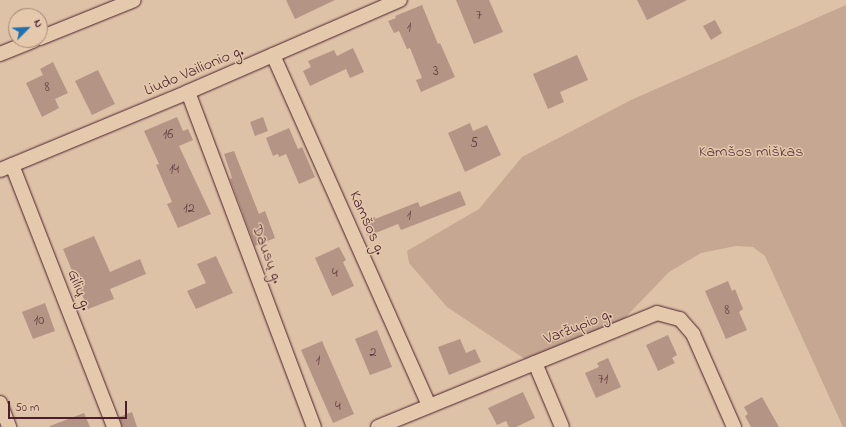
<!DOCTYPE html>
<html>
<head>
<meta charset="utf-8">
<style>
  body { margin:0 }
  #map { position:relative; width:846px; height:427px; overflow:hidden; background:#dec2a7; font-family:"Indie Flower",sans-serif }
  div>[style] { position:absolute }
  .green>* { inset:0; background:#c5a792 }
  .building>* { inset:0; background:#b49484 }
  .roads { filter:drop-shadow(0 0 1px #4a1f2b) drop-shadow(0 0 1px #4a1f2b) }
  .minor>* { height:14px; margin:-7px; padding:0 7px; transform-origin:7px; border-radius:7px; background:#e4c9ac }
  span { translate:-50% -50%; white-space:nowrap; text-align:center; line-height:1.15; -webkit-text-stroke:3px #e4c9ac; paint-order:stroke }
  .number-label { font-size:14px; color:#643c41 }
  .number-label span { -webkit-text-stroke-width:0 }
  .street-label { font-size:16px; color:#4a1f2b }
  .park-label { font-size:16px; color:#5c333a }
  .north { position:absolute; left:8px; top:8px; width:40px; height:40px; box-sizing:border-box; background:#e4c9ac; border:1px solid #a68578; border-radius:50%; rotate:66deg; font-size:11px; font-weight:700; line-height:16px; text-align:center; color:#4a1f2b }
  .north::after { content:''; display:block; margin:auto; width:14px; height:18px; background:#1f6fb2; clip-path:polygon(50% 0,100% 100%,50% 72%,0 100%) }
  .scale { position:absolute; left:8px; top:401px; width:119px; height:18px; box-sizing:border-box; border:2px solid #4a1f2b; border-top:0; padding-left:5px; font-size:12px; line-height:14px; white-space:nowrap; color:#4a1f2b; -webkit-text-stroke:3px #e4c9ac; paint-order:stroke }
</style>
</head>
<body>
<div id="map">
  <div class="green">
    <div style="clip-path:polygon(846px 5px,846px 427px,843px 427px,765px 256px,753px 247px,736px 246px,701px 253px,669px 272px,622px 321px,525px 359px,447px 307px,409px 263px,407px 251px,479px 209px,522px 157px,631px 100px)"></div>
  </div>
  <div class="building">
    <div style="clip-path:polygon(286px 0,335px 0,295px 19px)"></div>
    <div style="clip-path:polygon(456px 0,489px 0,503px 32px,474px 44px)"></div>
    <div style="clip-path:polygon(637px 0,687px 0,647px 20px)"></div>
    <div style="clip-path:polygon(422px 5px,438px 44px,440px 43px,455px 77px,421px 92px,416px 80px,422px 78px,410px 48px,407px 49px,399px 31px,394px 33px,388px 21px,396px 18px,395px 16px)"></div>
    <div style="clip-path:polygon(715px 20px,722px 33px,711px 40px,703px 26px)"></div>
    <div style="clip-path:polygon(353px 48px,364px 72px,350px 78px,346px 69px,310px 86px,303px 71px,311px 67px,308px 61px,334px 50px,337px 56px)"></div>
    <div style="clip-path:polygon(577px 55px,588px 80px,560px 92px,564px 102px,548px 109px,533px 74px)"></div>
    <div style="clip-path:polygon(53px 62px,68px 93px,55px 99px,59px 108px,42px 117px,26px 83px,43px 75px,40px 69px)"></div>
    <div style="clip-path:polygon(98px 70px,115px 104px,92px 115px,75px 81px)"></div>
    <div style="clip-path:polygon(177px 117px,183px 131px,188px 129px,193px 140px,179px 146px,211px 214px,178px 228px,167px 204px,172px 202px,156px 165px,159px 164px,144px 131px)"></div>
    <div style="clip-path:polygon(263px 117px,268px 131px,255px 136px,250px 122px)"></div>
    <div style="clip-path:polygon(470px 123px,473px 131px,487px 125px,501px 155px,465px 172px,448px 133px)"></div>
    <div style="clip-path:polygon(289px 128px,298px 149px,302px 147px,315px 177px,299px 184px,286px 154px,279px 157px,278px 154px,273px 156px,266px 138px)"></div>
    <div style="clip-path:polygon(234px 151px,259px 214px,265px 211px,275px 238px,255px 246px,230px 179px,232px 178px,224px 154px)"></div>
    <div style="clip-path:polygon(460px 191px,466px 205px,401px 230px,398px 224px,368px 236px,362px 222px,375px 217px,375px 219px,418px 202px,420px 207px)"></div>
    <div style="clip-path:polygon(94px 236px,110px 272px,140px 259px,146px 274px,110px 289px,114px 299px,88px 309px,63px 249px)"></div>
    <div style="clip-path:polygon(339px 247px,346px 260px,343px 262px,354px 286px,332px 296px,315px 258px)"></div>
    <div style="clip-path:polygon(216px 256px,233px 293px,196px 309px,187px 291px,206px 283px,197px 264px)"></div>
    <div style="clip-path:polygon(728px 281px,732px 291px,735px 289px,743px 309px,739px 312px,747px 330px,726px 339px,705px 291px)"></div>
    <div style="clip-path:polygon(45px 303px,55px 331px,33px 339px,22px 312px)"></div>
    <div style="clip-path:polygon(377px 330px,392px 367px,370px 375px,355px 339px)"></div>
    <div style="clip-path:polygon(668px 335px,677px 355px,672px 358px,675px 363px,658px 371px,646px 345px)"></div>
    <div style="clip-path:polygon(460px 339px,466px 353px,475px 349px,481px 362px,449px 375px,438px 347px)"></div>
    <div style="clip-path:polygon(322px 341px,354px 414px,333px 423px,301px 350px)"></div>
    <div style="clip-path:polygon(608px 358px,621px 387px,596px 398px,585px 373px,599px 367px,597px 363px)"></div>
    <div style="clip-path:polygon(523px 392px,535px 418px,516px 427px,509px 427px,506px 421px,497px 425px,488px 408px)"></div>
    <div style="clip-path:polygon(762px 397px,779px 427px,751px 427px,745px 416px,748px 414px,744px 407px)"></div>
    <div style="clip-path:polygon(132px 412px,137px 427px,122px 427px,119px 417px)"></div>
    <div style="clip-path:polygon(84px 413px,90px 427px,50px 427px,50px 426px)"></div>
  </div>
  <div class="roads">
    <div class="minor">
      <div style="left:40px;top:38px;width:101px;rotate:-22deg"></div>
      <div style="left:0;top:54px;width:37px;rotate:-22deg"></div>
      <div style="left:273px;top:55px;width:383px;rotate:66deg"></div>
      <div style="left:188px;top:92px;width:358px;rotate:69.4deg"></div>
      <div style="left:12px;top:165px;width:281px;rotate:68.7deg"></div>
      <div style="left:0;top:170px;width:204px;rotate:-22.5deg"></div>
      <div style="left:188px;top:92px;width:231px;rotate:-23.5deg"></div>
      <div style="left:535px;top:363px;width:69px;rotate:67.1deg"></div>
      <div style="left:0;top:403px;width:26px;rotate:69deg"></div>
      <div style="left:378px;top:427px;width:301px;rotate:-22.2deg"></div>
      <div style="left:657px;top:313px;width:24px;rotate:15deg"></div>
      <div style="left:680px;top:319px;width:20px;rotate:49deg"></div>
      <div style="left:693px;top:334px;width:102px;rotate:66.2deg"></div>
    </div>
  </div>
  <div class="number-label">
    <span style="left:479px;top:16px">7</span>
    <span style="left:409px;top:28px">1</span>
    <span style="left:436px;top:72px">3</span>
    <span style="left:47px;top:88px">8</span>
    <span style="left:168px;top:135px">16</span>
    <span style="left:474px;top:144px">5</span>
    <span style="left:174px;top:170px">14</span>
    <span style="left:189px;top:209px">12</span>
    <span style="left:409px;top:216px">1</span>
    <span style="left:335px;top:274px">4</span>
    <span style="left:727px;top:311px">8</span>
    <span style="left:39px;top:321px">10</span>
    <span style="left:373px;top:353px">2</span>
    <span style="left:318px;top:361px">1</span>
    <span style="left:603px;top:380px">71</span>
    <span style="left:338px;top:407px">4</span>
  </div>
  <div class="street-label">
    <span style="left:194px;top:71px;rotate:-23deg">Liudo Vailionio g.</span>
    <span style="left:367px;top:223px;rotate:66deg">Kamšos g.</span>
    <span style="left:267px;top:254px;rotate:69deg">Dausų g.</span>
    <span style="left:79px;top:290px;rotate:69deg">Gilių g.</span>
    <span style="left:578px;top:327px;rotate:-22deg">Varžupio g.</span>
  </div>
  <div class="park-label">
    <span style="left:751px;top:152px">Kamšos miškas</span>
  </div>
  <div class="north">N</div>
  <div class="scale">50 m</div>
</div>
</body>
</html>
